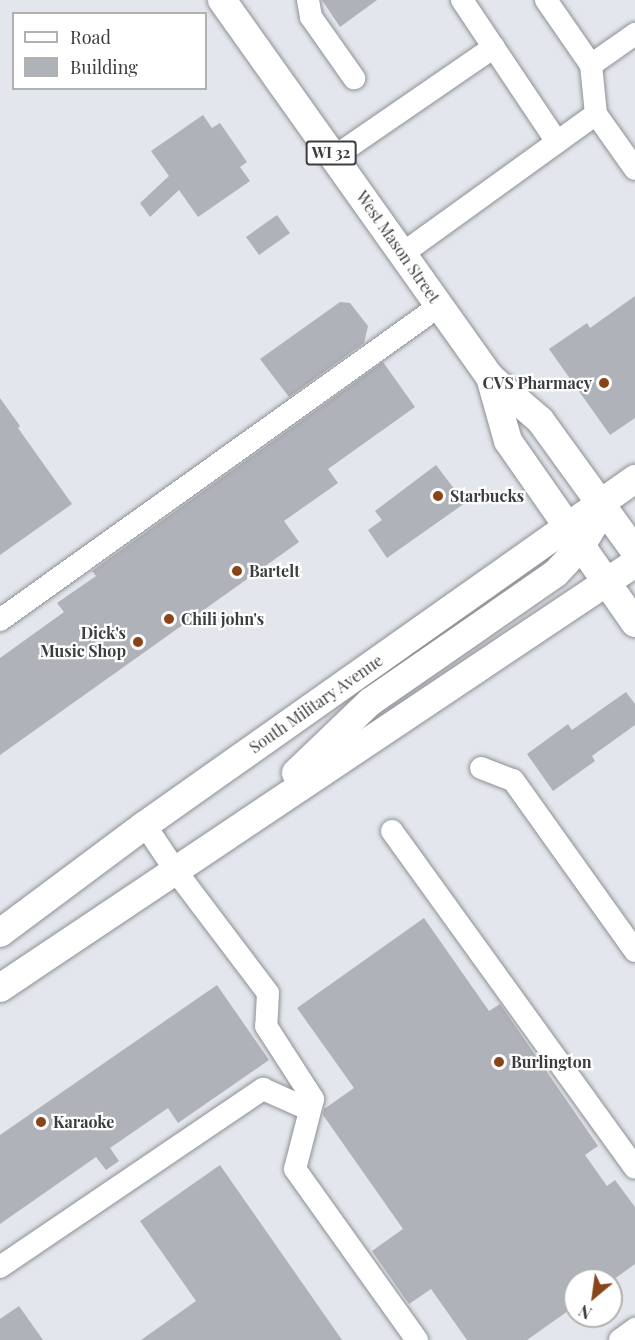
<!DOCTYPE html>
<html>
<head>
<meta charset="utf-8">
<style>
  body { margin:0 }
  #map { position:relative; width:635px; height:1340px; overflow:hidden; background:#e3e6ec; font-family:"Playfair Display",serif }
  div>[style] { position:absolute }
  .building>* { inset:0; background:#afb2b8 }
  .roads { filter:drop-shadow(0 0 2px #8d9095) drop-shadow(0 0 2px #8d9095) }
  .minor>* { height:22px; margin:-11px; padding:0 11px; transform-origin:11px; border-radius:11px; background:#fff }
  .major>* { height:28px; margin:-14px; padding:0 14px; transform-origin:14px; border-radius:14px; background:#fff }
  .dots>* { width:16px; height:16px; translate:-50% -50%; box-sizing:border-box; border:3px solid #fff; border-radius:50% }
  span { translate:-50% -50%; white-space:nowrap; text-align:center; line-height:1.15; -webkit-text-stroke:4.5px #fff; paint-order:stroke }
  .shield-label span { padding:2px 4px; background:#fff; border:2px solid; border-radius:4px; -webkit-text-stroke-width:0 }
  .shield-label { font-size:15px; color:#3b3d3f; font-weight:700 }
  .street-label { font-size:16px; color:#3b3d3f }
  .poi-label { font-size:16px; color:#3b3d3f; font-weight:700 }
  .right { translate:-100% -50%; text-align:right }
  .left { translate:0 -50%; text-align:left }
  .legend { position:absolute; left:12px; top:12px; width:195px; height:78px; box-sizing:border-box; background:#fff; border:2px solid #b1b1b2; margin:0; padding:8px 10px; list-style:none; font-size:18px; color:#3b3d3f }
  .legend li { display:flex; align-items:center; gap:12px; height:30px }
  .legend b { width:30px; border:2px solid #b1b1b2 }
  .north { position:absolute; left:563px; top:1268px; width:60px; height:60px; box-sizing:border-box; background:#fff; border:2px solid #b1b1b2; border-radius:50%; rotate:209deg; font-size:16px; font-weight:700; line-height:24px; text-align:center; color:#3b3d3f }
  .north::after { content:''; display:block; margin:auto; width:21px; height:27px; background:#894519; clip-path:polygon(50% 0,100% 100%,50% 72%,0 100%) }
</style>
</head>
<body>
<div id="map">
  <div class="building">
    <div style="clip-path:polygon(322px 0,377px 0,340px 27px)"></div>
    <div style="clip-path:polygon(203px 115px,212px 128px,220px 123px,247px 162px,240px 167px,250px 181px,198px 217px,179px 190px,150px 217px,140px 203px,169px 176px,151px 151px)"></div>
    <div style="clip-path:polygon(277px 215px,290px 233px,259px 255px,246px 237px)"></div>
    <div style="clip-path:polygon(635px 296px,635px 418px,610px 435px,549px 349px,587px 323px,590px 328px)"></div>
    <div style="clip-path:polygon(340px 302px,350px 303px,368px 326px,364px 343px,289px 397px,260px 359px)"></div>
    <div style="clip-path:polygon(383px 362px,415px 407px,328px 469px,338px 483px,284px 521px,299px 542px,0 755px,0 658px,64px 612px,57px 603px,96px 576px,92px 571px)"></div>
    <div style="clip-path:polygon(0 398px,20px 426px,18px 428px,72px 504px,0 555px)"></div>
    <div style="clip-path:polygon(436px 465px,465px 503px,387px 558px,368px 530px,382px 520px,375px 511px)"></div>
    <div style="clip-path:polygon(626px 692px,635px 704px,635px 725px,592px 756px,595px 761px,553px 791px,527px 754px,568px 724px,572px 730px)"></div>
    <div style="clip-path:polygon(424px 918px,489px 1011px,500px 1004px,598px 1146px,585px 1155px,607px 1186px,615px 1180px,635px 1207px,635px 1264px,613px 1280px,575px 1280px,575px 1306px,527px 1340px,467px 1340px,431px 1289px,409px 1304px,372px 1251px,403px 1229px,323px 1115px,324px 1109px,354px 1088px,297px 1008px)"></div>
    <div style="clip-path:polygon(217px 985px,269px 1060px,178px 1123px,168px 1108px,110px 1148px,119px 1161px,106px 1170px,96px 1157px,0 1224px,0 1135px)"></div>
    <div style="clip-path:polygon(220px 1165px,342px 1340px,141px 1340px,196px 1301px,140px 1221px)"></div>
    <div style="clip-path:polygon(19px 1306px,43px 1340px,0 1340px,0 1319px)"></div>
  </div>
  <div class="roads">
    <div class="minor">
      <div style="left:308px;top:0;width:17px;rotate:80deg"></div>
      <div style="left:311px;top:17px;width:75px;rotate:54.8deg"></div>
      <div style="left:462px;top:0;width:171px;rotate:56.2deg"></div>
      <div style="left:546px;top:0;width:79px;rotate:55.3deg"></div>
      <div style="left:591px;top:65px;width:49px;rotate:84.2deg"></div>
      <div style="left:596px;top:114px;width:67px;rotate:54.7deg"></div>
      <div style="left:591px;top:65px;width:54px;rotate:-35.2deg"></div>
      <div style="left:334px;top:157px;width:194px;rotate:-34.5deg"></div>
      <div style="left:402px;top:254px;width:239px;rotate:-35.8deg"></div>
      <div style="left:0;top:620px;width:540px;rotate:-35.57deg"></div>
      <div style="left:481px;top:768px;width:34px;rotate:21deg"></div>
      <div style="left:513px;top:780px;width:210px;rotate:54.5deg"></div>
      <div style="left:145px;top:825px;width:54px;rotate:56.3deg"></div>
      <div style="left:175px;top:870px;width:154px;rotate:52.9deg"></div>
      <div style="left:268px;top:993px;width:33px;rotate:93deg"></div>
      <div style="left:266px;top:1026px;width:87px;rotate:57.2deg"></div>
      <div style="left:313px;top:1099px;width:72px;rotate:104.4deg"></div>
      <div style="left:295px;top:1169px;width:210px;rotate:54.5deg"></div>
      <div style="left:392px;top:831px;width:415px;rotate:54.2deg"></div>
      <div style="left:0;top:1267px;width:318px;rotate:-34.1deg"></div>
      <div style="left:263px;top:1089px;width:51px;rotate:24.1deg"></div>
      <div style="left:620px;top:1340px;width:19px;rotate:-36deg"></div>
    </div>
    <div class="major">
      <div style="left:222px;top:0;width:463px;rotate:54.6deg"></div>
      <div style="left:490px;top:377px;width:66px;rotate:40.7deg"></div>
      <div style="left:540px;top:420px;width:162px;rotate:54.1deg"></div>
      <div style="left:490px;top:377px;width:66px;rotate:74.3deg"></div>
      <div style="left:508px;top:441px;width:222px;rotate:55.1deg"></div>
      <div style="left:296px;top:773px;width:103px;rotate:-43.8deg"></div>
      <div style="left:370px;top:702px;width:226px;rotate:-34.7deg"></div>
      <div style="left:556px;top:573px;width:37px;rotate:-47deg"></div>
      <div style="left:581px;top:546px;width:23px;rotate:-59deg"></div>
      <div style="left:593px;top:526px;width:25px;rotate:-74deg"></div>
      <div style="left:0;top:933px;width:181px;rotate:-36.7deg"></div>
      <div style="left:145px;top:825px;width:600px;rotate:-35.23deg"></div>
      <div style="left:0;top:988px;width:764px;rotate:-33.79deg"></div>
    </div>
  </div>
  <div class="dots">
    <div style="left:604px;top:383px;background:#894519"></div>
    <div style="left:438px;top:496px;background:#894519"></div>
    <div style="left:237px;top:571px;background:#894519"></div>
    <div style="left:169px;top:619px;background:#894519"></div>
    <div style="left:138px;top:642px;background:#894519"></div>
    <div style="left:499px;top:1062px;background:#894519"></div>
    <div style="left:41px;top:1122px;background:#894519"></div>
  </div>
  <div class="shield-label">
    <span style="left:331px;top:153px">WI 32</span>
  </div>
  <div class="street-label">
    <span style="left:398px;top:247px;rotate:55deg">West Mason Street</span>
    <span style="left:316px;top:704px;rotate:-35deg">South Military Avenue</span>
  </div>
  <div class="poi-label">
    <span class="right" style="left:592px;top:383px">CVS Pharmacy</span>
    <span class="left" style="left:450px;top:496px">Starbucks</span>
    <span class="left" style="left:249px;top:571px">Bartelt</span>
    <span class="left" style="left:181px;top:619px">Chili john's</span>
    <span class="right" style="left:126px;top:642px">Dick's<br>Music Shop</span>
    <span class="left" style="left:511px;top:1062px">Burlington</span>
    <span class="left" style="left:53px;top:1122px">Karaoke</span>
  </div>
  <ul class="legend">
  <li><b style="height:8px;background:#fff"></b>Road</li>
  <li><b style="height:16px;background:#afb2b8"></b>Building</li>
  </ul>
  <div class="north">N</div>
</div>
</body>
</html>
